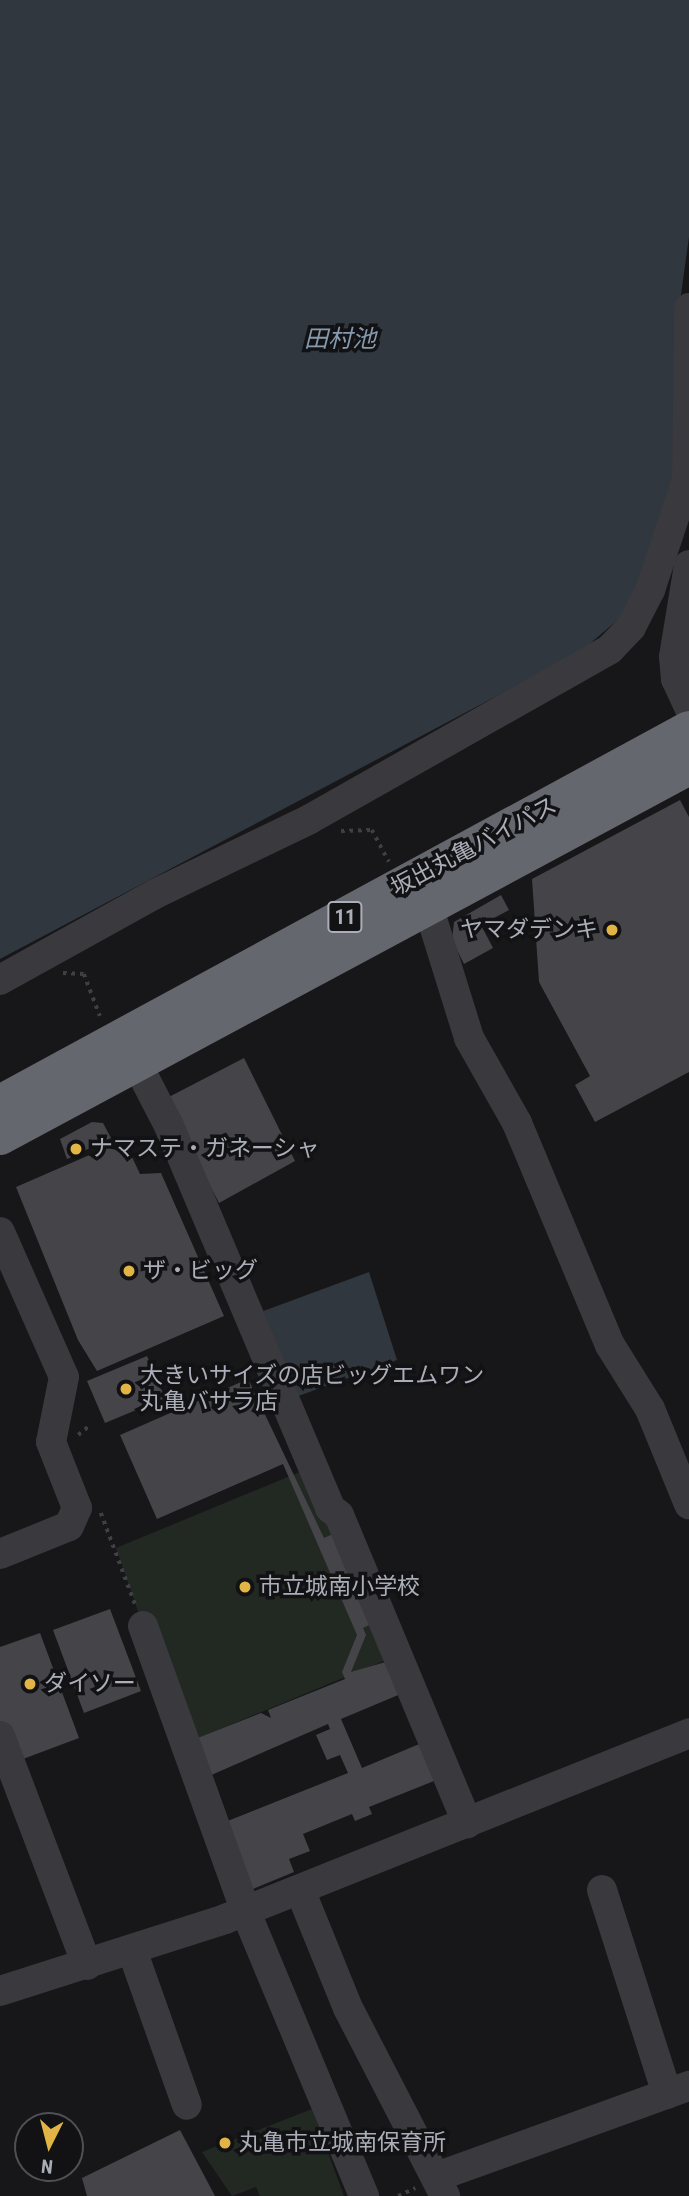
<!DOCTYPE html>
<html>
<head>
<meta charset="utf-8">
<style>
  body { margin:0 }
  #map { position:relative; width:689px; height:2196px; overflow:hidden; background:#171719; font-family:"Roboto Condensed","Noto Sans JP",sans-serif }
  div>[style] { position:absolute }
  .green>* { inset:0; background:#222923 }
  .water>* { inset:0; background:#30373e }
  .building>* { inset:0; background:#454449 }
  .path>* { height:3.5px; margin-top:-1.75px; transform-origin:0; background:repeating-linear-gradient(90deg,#3f4045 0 3.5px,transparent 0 8.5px) }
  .minor>* { height:30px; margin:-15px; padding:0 15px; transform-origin:15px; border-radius:15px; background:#39393e }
  .highway>* { height:38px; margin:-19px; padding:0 19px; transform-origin:19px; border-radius:19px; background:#65676e }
  .dots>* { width:19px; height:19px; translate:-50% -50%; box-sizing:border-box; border:4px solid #121214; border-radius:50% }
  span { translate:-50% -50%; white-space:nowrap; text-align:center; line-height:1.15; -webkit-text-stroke:7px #121214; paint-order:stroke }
  .shield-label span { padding:2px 5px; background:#121214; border:2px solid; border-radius:5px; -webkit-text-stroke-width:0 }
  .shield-label { font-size:21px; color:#abaeb8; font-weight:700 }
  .street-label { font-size:23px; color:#abaeb8 }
  .poi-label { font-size:23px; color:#abaeb8 }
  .right { translate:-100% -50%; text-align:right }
  .left { translate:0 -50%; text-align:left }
  .water-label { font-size:24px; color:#859aaf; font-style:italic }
  .north { position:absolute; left:14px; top:2112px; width:70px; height:70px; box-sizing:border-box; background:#121214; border:2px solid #4f5056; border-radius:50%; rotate:186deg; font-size:19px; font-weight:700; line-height:28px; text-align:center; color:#abaeb8 }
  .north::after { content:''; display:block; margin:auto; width:24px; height:32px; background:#e2b446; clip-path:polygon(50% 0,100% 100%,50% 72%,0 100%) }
</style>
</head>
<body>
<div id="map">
  <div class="green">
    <div style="clip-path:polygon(307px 1469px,391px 1658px,184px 1744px,116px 1548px)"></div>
    <div style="clip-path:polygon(312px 2109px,344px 2196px,260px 2196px,256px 2187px,232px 2196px,202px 2152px)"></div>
  </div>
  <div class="water">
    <div style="clip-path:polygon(0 0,689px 0,689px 237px,680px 302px,674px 513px,620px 618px,580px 652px,0 959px)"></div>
    <div style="clip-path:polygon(369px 1272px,397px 1360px,293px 1398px,258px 1313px)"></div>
  </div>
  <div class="building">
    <div style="clip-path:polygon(680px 800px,689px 817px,689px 1072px,595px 1122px,575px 1085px,590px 1076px,539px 982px,532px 879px)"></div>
    <div style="clip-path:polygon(501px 895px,509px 910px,481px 925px,493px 948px,464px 964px,452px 940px,454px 922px)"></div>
    <div style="clip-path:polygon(244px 1058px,295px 1161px,219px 1203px,165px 1099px)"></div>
    <div style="clip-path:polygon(92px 1122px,103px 1123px,111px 1138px,67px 1159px,60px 1139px)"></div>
    <div style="clip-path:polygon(124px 1140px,140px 1174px,161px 1173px,224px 1316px,97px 1371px,78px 1340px,16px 1187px)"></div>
    <div style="clip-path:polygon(147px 1356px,165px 1398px,105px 1423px,87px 1381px)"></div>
    <div style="clip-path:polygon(248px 1379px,324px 1538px,335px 1533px,373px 1623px,363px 1628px,366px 1635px,351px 1672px,389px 1661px,403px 1693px,341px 1719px,362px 1768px,424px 1742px,439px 1779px,369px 1807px,372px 1814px,355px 1821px,352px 1814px,303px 1834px,310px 1851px,289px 1859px,294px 1872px,243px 1893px,215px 1826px,348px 1773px,340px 1755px,327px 1760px,316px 1735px,330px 1729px,328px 1724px,209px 1776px,195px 1739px,261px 1713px,271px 1718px,268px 1710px,345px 1679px,342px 1672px,357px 1635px,283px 1464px,157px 1519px,120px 1435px)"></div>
    <div style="clip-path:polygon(110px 1609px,141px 1691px,84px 1713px,53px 1630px)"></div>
    <div style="clip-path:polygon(40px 1633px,79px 1738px,15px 1762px,0 1721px,0 1647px)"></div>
    <div style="clip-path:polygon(180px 2130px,215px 2196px,87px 2196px,82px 2178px)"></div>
  </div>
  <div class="path">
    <div style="left:341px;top:831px;width:31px;rotate:-2deg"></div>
    <div style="left:372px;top:830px;width:36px;rotate:62deg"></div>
    <div style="left:63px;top:973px;width:21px;rotate:3deg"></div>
    <div style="left:84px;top:974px;width:45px;rotate:69.1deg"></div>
    <div style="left:78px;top:1435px;width:13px;rotate:-39deg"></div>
    <div style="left:101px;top:1513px;width:97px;rotate:69.5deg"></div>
    <div style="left:398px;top:2196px;width:19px;rotate:-25deg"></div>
  </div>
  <div class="minor">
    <div style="left:689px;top:565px;width:93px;rotate:99.3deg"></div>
    <div style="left:674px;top:657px;width:22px;rotate:85deg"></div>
    <div style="left:676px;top:679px;width:31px;rotate:65deg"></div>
    <div style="left:428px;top:906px;width:138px;rotate:72.7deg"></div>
    <div style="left:469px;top:1038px;width:98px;rotate:60.5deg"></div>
    <div style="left:517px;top:1123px;width:241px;rotate:67.3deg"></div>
    <div style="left:610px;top:1345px;width:75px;rotate:58deg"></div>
    <div style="left:650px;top:1409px;width:103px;rotate:67.7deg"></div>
    <div style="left:0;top:980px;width:177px;rotate:-29deg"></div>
    <div style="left:155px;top:894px;width:172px;rotate:-25.8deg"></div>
    <div style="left:310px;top:819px;width:345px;rotate:-29.5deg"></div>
    <div style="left:610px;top:649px;width:30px;rotate:-46deg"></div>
    <div style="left:631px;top:627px;width:42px;rotate:-62.8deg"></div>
    <div style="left:650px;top:590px;width:117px;rotate:-71.6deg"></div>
    <div style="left:687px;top:479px;width:171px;rotate:-89.3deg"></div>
    <div style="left:136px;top:1062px;width:72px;rotate:62.7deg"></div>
    <div style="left:169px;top:1126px;width:415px;rotate:67.1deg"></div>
    <div style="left:330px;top:1508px;width:11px;rotate:38deg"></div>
    <div style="left:339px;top:1515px;width:334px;rotate:67.4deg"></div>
    <div style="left:0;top:1232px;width:158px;rotate:66.2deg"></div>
    <div style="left:64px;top:1377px;width:66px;rotate:101.3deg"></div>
    <div style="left:51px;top:1442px;width:71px;rotate:68.5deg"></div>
    <div style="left:77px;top:1508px;width:20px;rotate:114deg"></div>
    <div style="left:69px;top:1526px;width:74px;rotate:157.9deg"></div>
    <div style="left:143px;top:1626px;width:302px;rotate:70.2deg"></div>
    <div style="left:245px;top:1910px;width:310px;rotate:67.4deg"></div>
    <div style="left:0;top:1736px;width:245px;rotate:69.2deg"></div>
    <div style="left:300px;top:1890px;width:127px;rotate:67.9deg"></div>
    <div style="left:348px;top:2008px;width:212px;rotate:62.7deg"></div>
    <div style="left:602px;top:1890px;width:214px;rotate:72.3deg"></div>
    <div style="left:132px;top:1950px;width:164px;rotate:70.5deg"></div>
    <div style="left:0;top:1991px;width:236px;rotate:-17.7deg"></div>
    <div style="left:225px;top:1919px;width:500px;rotate:-21.8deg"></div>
    <div style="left:436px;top:2177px;width:269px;rotate:-19.8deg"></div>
  </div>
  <div class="highway">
    <div style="left:0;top:1104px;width:784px;rotate:-28.49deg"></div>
    <div style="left:0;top:1136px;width:782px;rotate:-28.24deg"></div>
  </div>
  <div class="dots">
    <div style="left:612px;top:930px;background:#e2b446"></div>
    <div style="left:76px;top:1149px;background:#e2b446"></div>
    <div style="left:129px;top:1271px;background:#e2b446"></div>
    <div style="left:126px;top:1389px;background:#e2b446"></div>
    <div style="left:245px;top:1587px;background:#e2b446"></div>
    <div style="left:30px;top:1684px;background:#e2b446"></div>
    <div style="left:225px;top:2143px;background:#e2b446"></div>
  </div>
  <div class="shield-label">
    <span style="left:345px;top:917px">11</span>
  </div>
  <div class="street-label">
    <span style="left:474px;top:847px;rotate:-28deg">坂出丸亀バイパス</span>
  </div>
  <div class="poi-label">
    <span class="right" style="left:598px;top:930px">ヤマダデンキ</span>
    <span class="left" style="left:90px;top:1149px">ナマステ・ガネーシャ</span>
    <span class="left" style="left:143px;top:1271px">ザ・ビッグ</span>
    <span class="left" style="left:140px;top:1389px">大きいサイズの店ビッグエムワン<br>丸亀バサラ店</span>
    <span class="left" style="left:259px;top:1587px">市立城南小学校</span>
    <span class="left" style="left:44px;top:1684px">ダイソー</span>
    <span class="left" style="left:239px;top:2143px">丸亀市立城南保育所</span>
  </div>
  <div class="water-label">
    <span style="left:340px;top:340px">田村池</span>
  </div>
  <div class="north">N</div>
</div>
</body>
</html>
